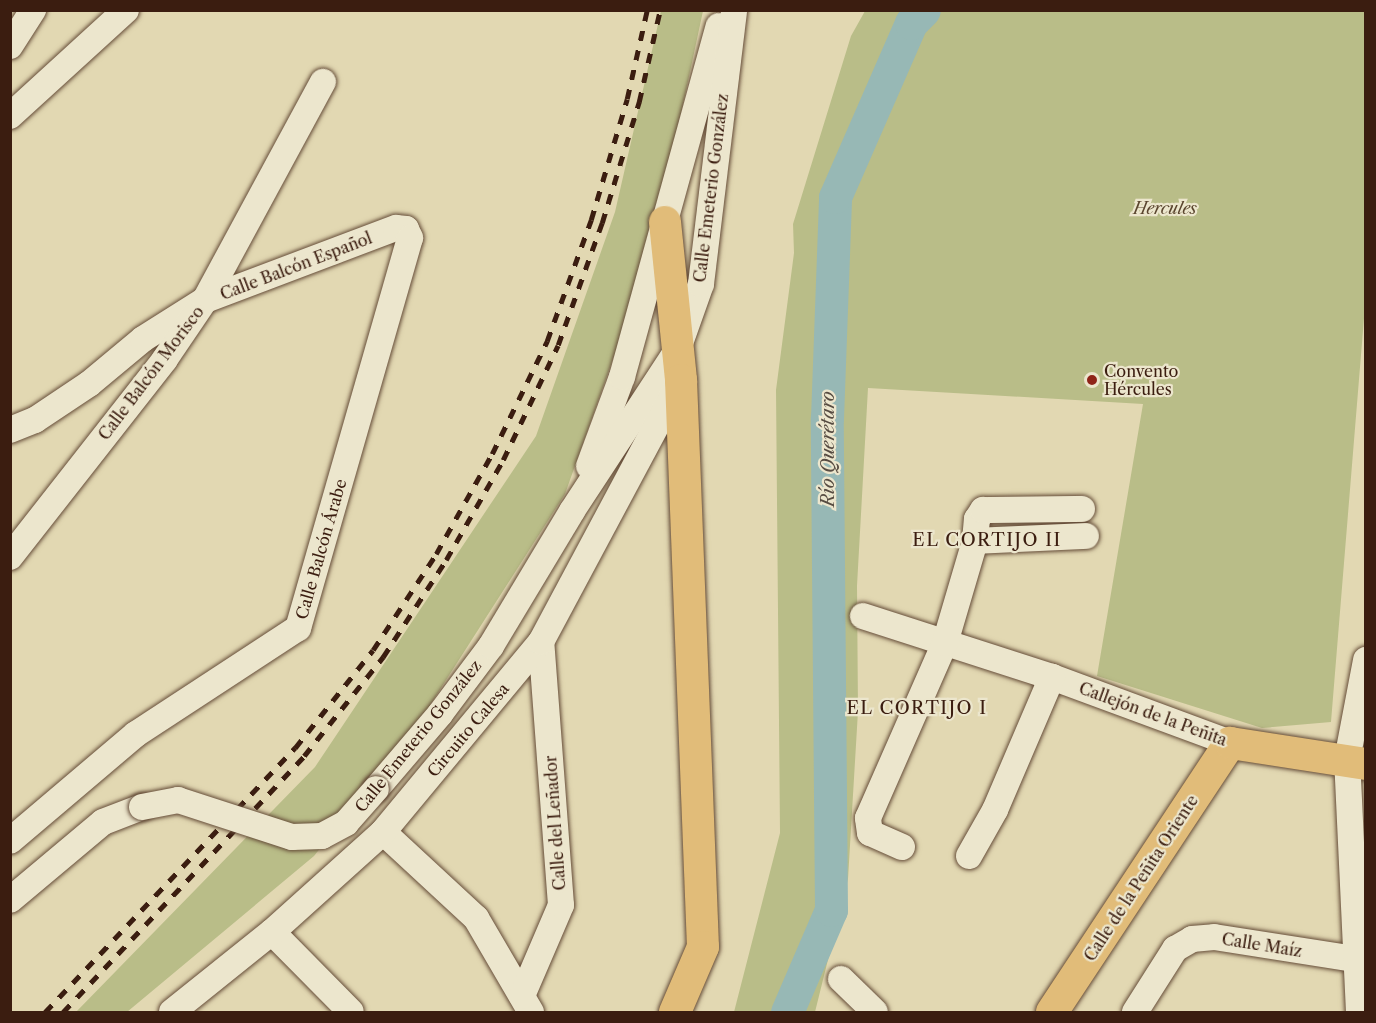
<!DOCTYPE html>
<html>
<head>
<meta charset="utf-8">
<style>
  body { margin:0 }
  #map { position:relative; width:1376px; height:1023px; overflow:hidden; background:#e2d8b2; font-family:"Libre Caslon Text",serif }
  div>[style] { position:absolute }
  .green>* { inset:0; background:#b9bd88 }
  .river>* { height:33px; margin:-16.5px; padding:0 16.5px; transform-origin:16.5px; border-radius:16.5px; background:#97b8b5 }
  .roads { filter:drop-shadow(0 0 2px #654c38) drop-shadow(0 0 2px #654c38) }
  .minor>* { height:26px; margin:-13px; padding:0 13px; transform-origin:13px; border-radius:13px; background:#ece6cd }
  .major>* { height:32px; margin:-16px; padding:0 16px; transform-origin:16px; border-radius:16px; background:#e1bc79 }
  .rail>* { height:4.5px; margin-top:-2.25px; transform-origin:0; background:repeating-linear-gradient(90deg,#3b1d10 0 10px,transparent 0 20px) }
  .bridges { filter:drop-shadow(0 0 2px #654c38) drop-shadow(0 0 2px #654c38) }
  .minor-bridge>* { height:26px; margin:-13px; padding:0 13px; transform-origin:13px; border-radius:13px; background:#ece6cd }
  .dots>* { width:16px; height:16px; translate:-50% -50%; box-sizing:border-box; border:3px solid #ece6cd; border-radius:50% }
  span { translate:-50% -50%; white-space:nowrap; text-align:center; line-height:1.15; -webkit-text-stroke:4.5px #ece6cd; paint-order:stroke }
  .street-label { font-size:16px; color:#3b1d10 }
  .park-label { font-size:16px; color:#5a452e; font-style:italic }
  .poi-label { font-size:16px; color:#3b1d10 }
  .left { translate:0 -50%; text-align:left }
  .water-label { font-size:18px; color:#574c42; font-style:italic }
  .neighbourhood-label { font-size:18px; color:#3b1d10; letter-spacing:1.5px }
  .frame { position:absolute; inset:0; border:12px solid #3b1d10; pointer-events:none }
</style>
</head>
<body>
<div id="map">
  <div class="green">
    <div style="clip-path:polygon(661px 11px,703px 11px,652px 249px,565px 494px,416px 727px,314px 856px,127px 1012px,76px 1012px,315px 767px,536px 436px,615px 212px)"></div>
    <div style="clip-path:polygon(865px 11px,1365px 11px,1365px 306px,1331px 722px,1262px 728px,1097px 676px,1143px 404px,868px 388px,857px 586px,858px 711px,848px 879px,815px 1012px,734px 1012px,780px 833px,776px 390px,794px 253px,793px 224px,851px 36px)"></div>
  </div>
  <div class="river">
    <div style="left:787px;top:1012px;width:111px;rotate:-66.7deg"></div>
    <div style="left:831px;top:910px;width:492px;rotate:-90.5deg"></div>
    <div style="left:827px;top:418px;width:221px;rotate:-87.9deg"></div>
    <div style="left:835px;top:197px;width:190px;rotate:-66.4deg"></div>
    <div style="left:911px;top:23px;width:18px;rotate:-45deg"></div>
  </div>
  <div class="roads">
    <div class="minor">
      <div style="left:10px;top:46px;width:43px;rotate:-57.4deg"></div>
      <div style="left:10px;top:116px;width:157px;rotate:-42.4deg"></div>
      <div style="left:10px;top:430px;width:27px;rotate:-22deg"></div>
      <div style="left:35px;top:420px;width:65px;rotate:-33.7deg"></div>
      <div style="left:89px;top:384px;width:70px;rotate:-39.8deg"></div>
      <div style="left:143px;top:339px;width:73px;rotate:-32.2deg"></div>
      <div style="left:205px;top:300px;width:204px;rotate:-20.7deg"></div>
      <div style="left:396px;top:228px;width:10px;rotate:6deg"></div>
      <div style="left:406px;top:229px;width:10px;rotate:66deg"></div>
      <div style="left:410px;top:238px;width:406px;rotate:106deg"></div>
      <div style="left:298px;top:628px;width:194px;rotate:146.8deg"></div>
      <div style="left:136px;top:734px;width:165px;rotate:139.7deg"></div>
      <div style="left:589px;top:466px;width:95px;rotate:-69.7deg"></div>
      <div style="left:622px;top:377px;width:364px;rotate:-74.6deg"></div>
      <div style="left:975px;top:541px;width:111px;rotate:-2.6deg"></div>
      <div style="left:10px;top:557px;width:251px;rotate:-51.9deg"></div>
      <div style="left:165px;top:359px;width:71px;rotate:-55.9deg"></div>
      <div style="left:205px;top:300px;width:248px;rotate:-61.6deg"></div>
      <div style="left:863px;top:616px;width:199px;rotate:17.9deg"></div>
      <div style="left:1052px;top:677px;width:190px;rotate:20.3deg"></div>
      <div style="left:376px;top:789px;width:99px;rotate:-49.5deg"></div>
      <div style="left:440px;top:714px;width:85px;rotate:-53.1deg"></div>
      <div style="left:491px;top:646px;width:157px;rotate:-59deg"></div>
      <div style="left:572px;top:511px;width:194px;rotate:-56.8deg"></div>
      <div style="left:678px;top:349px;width:69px;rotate:-70.5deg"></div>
      <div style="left:701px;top:284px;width:276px;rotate:-83.1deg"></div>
      <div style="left:383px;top:832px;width:127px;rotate:42.8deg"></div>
      <div style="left:476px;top:918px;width:109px;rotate:59.7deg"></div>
      <div style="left:902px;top:847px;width:35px;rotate:-156deg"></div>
      <div style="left:870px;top:833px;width:15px;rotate:-98deg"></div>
      <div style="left:868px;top:818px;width:191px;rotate:-66.3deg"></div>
      <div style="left:945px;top:643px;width:106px;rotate:-73.6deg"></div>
      <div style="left:975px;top:541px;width:22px;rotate:-85deg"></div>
      <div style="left:977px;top:519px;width:11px;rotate:-56deg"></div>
      <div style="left:983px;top:510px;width:99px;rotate:-0.6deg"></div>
      <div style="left:969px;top:856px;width:53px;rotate:-60.5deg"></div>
      <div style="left:995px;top:810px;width:145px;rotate:-66.8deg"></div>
      <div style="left:10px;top:900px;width:121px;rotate:-40deg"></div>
      <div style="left:103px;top:822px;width:42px;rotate:-21deg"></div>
      <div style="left:272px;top:932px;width:112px;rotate:45.4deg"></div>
      <div style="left:841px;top:979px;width:47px;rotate:44.1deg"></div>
      <div style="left:522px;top:996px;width:99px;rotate:-66.8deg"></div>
      <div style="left:561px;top:905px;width:264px;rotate:-94.3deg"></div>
      <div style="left:172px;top:1012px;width:128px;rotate:-38.7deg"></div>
      <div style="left:272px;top:932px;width:149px;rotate:-42deg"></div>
      <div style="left:383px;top:832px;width:247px;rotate:-50.3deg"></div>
      <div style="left:541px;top:642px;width:297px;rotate:-61.9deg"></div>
      <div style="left:1135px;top:1012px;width:75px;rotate:-57.6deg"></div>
      <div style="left:1175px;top:949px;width:20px;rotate:-30deg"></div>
      <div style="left:1192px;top:939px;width:22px;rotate:-5deg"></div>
      <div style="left:1214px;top:937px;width:143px;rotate:8.9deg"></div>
      <div style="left:1359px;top:1012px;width:252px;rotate:-92.7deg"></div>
      <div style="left:1347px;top:760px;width:102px;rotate:-79.2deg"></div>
    </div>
    <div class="major">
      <div style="left:665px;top:222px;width:159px;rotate:84.2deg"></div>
      <div style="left:681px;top:380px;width:567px;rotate:87.78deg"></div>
      <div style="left:703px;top:947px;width:71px;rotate:113.3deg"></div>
      <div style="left:1052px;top:1012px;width:323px;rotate:-56.5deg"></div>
      <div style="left:1230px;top:743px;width:138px;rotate:8.8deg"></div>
    </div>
  </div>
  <div class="rail">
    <div style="left:45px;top:1012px;width:364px;rotate:-46.6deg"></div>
    <div style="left:295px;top:748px;width:125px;rotate:-51.5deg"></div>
    <div style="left:373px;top:650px;width:115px;rotate:-56.7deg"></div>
    <div style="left:436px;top:554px;width:115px;rotate:-60.8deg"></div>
    <div style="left:492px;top:454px;width:126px;rotate:-64deg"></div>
    <div style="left:547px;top:341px;width:129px;rotate:-70deg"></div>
    <div style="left:591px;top:220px;width:126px;rotate:-73.4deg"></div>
    <div style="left:627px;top:99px;width:91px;rotate:-77.3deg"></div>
    <div style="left:63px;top:1012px;width:352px;rotate:-46.7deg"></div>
    <div style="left:304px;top:756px;width:127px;rotate:-51.4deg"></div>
    <div style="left:383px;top:657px;width:116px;rotate:-57deg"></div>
    <div style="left:446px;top:560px;width:115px;rotate:-60.3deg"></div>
    <div style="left:503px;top:460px;width:127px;rotate:-64.4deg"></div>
    <div style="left:558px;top:345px;width:130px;rotate:-70.2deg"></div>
    <div style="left:602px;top:223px;width:127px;rotate:-73deg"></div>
    <div style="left:639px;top:102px;width:94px;rotate:-77.1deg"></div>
  </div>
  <div class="bridges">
    <div class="minor-bridge">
      <div style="left:142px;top:807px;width:37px;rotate:-11deg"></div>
      <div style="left:178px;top:800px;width:120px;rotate:18deg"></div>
      <div style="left:292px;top:837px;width:30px;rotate:-2deg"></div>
      <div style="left:322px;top:836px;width:27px;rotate:-28deg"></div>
      <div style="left:346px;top:823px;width:45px;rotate:-48.6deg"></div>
    </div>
  </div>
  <div class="dots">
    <div style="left:1092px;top:380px;background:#8f2418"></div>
  </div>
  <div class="street-label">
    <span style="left:711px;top:188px;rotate:-83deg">Calle Emeterio González</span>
    <span style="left:296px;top:266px;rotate:-21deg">Calle Balcón Español</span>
    <span style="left:151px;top:373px;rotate:-53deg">Calle Balcón Morisco</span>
    <span style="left:321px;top:549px;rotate:-74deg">Calle Balcón Árabe</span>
    <span style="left:1153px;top:714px;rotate:20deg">Callejón de la Peñita</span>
    <span style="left:468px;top:730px;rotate:-50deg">Circuito Calesa</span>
    <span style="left:418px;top:736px;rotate:-51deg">Calle Emeterio González</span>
    <span style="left:555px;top:823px;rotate:-94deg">Calle del Leñador</span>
    <span style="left:1141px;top:878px;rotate:-57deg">Calle de la Peñita Oriente</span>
    <span style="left:1262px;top:945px;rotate:9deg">Calle Maíz</span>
  </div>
  <div class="park-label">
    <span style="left:1165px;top:208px">Hercules</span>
  </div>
  <div class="poi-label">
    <span class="left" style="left:1104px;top:380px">Convento<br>Hércules</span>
  </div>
  <div class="water-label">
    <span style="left:828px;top:449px;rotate:-90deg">Río Querétaro</span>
  </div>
  <div class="neighbourhood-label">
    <span style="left:987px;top:540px">EL CORTIJO II</span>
    <span style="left:917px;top:708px">EL CORTIJO I</span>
  </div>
  <div class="frame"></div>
</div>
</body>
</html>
